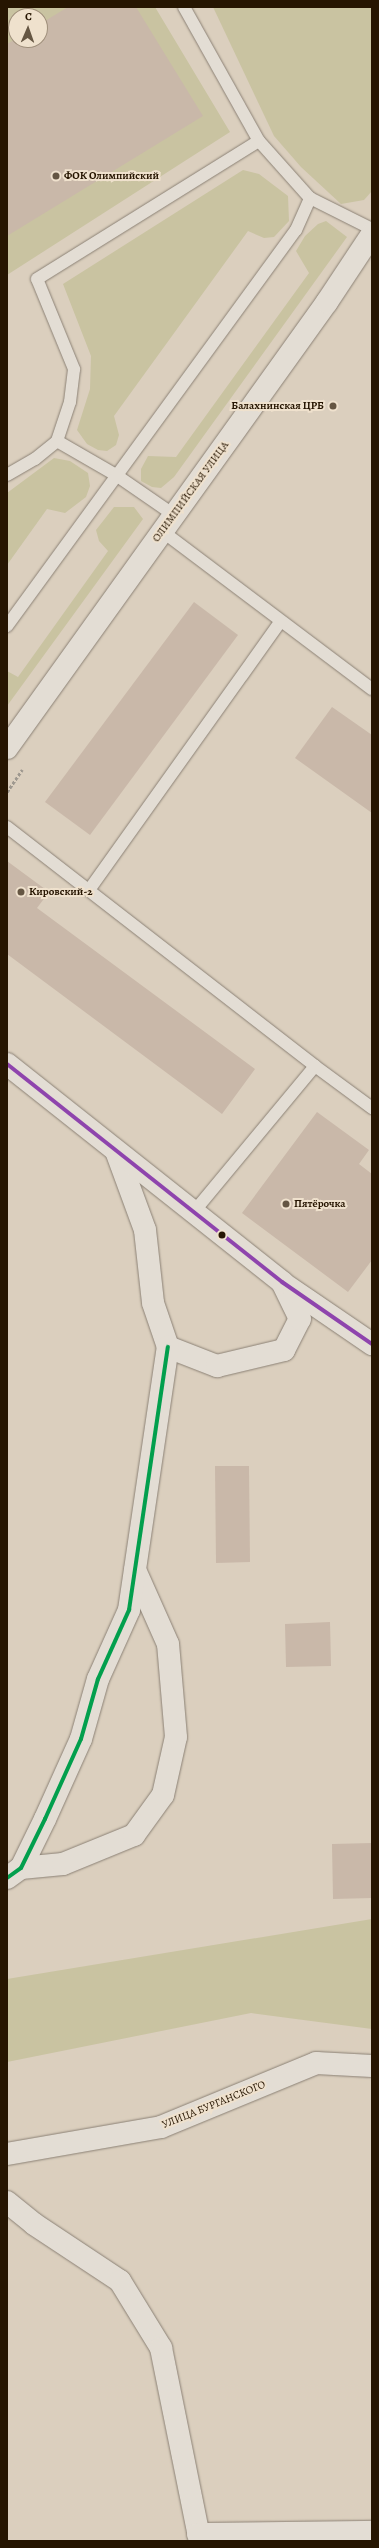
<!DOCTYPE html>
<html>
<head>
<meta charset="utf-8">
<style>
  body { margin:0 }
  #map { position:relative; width:379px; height:2548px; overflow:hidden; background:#dbcfbe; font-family:Alegreya,serif }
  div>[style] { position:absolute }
  .green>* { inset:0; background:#c9c3a1 }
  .building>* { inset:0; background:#c9b8a9 }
  .path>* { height:2.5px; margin-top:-1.25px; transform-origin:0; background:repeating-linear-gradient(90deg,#9e988f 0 3px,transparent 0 5px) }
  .roads { filter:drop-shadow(0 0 1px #8b8175) drop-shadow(0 0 1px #8b8175) }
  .service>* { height:12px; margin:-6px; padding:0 6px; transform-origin:6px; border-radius:6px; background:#e3ddd4 }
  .minor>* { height:22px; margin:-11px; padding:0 11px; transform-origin:11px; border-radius:11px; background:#e3ddd4 }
  .tertiary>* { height:22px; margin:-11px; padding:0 11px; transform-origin:11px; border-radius:11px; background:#e3ddd4 }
  .bus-1>* { height:4px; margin:-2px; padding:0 2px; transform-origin:2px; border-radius:2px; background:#8e44ad }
  .bus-2>* { height:4px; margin:-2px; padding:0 2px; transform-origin:2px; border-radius:2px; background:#029f4d }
  .dots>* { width:11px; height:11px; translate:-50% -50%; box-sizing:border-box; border:2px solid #efe1cd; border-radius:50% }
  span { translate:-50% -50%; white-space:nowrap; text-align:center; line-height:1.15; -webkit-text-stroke:4px #efe1cd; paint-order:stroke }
  .poi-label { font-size:11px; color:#261501; font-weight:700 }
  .left { translate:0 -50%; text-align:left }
  .right { translate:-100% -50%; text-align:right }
  .street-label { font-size:11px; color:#261501 }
  .frame { position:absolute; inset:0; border:8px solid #261501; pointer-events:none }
  .north { position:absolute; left:8px; top:8px; width:40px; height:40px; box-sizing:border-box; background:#efe1cd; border:1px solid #9f8f7b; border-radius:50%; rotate:2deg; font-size:11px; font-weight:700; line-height:16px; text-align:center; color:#261501 }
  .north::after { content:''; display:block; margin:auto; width:14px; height:18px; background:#655643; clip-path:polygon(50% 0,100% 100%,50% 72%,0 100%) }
</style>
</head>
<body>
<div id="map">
  <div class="green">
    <div style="clip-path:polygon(evenodd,7px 7px,155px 7px,230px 132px,7px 275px,7px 7px,16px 16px,40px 16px,40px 40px,16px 40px,16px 16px)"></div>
    <div style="clip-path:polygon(213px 7px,372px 7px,372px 191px,364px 200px,341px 204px,301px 167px,274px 136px)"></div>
    <div style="clip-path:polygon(243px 170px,259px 174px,288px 196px,289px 221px,274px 237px,264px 238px,248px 231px,114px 416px,119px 435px,116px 445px,107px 451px,98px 450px,87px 444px,77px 430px,90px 389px,91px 356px,63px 284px)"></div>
    <div style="clip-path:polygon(326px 221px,347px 237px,174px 477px,161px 488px,152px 487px,141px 481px,141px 469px,148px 456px,176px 457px,309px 273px,296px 251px,305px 236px,318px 224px)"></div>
    <div style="clip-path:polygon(54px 458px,70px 461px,88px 473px,90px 486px,86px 497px,65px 513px,47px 509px,7px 565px,7px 493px)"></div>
    <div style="clip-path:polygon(114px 507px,134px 507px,143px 519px,7px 706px,7px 671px,18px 677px,108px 551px,99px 541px,96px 530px)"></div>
    <div style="clip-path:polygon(372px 1919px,372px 2029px,251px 2013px,7px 2062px,7px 1979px)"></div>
  </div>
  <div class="building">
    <div style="clip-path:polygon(68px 7px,136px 7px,203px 116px,7px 236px,7px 44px,16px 39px,40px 40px,40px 24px)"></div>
    <div style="clip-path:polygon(194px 602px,238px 635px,90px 835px,45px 802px)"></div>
    <div style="clip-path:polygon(332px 707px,372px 735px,372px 813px,295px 758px)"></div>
    <div style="clip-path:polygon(7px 861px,49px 892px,37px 908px,255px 1069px,222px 1114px,7px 954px)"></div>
    <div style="clip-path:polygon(317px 1112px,369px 1150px,359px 1164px,372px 1174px,372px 1260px,348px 1292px,242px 1213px)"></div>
    <div style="clip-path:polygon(215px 1466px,249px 1466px,250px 1562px,216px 1563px)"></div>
    <div style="clip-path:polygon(330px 1622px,331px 1666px,286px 1667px,285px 1624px)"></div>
    <div style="clip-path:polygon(372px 1843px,372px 1898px,333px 1899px,332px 1844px)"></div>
  </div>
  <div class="path">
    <div style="left:7px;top:792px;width:27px;rotate:-56deg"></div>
  </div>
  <div class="roads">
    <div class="service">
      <div style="left:184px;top:7px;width:154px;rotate:60.8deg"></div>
      <div style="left:259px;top:141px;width:76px;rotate:48.2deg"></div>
      <div style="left:57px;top:441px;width:68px;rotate:30deg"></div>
      <div style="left:116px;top:475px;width:70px;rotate:34.6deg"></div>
      <div style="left:7px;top:475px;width:32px;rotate:-30deg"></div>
      <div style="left:35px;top:459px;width:28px;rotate:-39deg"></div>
      <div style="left:57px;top:441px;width:41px;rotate:-71.6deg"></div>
      <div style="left:70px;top:402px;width:33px;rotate:-83deg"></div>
      <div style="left:74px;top:369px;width:97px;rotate:-112.3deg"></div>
      <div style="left:37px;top:279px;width:261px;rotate:-31.9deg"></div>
      <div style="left:162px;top:531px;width:263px;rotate:37deg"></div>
      <div style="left:7px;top:626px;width:490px;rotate:-53.9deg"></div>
      <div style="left:296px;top:230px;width:35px;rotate:-66deg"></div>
      <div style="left:310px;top:198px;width:69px;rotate:26.6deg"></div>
      <div style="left:7px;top:827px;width:390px;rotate:37.8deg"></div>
      <div style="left:315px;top:1066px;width:190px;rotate:129.7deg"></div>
      <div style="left:89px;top:890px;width:330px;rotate:-54.5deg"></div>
      <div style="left:315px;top:1066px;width:71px;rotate:36.4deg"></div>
    </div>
    <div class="minor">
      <div style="left:116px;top:1151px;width:84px;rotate:69.8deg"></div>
      <div style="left:145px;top:1230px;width:73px;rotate:83.7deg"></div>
      <div style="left:153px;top:1303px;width:46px;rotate:71.2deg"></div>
      <div style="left:168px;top:1347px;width:53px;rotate:21.2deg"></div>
      <div style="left:217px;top:1366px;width:69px;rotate:-13.4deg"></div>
      <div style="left:284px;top:1350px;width:35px;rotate:-63deg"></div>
      <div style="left:300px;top:1319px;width:41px;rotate:-115.9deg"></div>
      <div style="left:284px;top:1284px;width:107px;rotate:34.3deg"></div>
      <div style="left:21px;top:1868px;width:42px;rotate:-5.4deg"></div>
      <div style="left:63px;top:1864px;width:77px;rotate:-22.2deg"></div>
      <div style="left:134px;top:1835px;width:49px;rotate:-54.1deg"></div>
      <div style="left:163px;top:1795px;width:59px;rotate:-77.4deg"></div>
      <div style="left:176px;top:1737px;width:93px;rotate:-94.9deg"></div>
      <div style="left:168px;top:1644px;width:81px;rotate:-114deg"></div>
      <div style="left:7px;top:1878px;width:17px;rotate:-36deg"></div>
      <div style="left:21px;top:1868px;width:55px;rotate:-63.9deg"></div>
      <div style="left:45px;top:1819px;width:88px;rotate:-65.8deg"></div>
      <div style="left:81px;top:1739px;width:62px;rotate:-74.2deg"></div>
      <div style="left:98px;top:1679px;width:76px;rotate:-65.8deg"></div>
      <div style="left:129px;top:1610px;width:266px;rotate:-81.6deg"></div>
      <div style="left:7px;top:2154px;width:156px;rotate:-9.9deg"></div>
      <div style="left:161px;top:2127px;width:168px;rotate:-22.4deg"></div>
      <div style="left:316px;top:2063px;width:56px;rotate:3.1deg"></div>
      <div style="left:7px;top:2202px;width:35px;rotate:39deg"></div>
      <div style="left:34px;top:2224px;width:103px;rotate:33.5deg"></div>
      <div style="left:120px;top:2281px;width:79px;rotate:58.5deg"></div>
      <div style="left:161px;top:2348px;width:197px;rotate:78.6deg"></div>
      <div style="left:198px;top:2534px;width:174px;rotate:-0.7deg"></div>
    </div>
    <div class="tertiary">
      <div style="left:7px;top:748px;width:549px;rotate:-54.34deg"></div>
      <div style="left:327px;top:302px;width:82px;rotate:-56.5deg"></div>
      <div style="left:7px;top:1064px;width:351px;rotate:38.4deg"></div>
    </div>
  </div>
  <div class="bus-1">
    <div style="left:7px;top:1064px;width:351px;rotate:38.4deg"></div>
    <div style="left:282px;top:1282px;width:109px;rotate:34.6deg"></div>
  </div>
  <div class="bus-2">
    <div style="left:7px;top:1878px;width:17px;rotate:-36deg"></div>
    <div style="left:21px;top:1868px;width:55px;rotate:-63.9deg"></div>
    <div style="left:45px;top:1819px;width:88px;rotate:-65.8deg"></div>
    <div style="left:81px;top:1739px;width:62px;rotate:-74.2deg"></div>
    <div style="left:98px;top:1679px;width:76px;rotate:-65.8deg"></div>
    <div style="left:129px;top:1610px;width:266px;rotate:-81.6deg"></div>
  </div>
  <div class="dots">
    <div style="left:56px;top:176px;background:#655643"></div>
    <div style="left:333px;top:406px;background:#655643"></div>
    <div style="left:21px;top:892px;background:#655643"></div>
    <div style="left:286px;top:1204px;background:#655643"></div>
    <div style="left:222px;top:1235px;background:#261501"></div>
  </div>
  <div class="poi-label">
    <span class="left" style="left:64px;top:176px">ФОК Олимпийский</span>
    <span class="right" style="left:324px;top:406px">Балахнинская ЦРБ</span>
    <span class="left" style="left:29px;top:892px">Кировский-2</span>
    <span class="left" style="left:294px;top:1204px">Пятёрочка</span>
  </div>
  <div class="street-label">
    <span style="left:191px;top:492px;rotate:-54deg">ОЛИМПИЙСКАЯ УЛИЦА</span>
    <span style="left:214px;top:2105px;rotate:-22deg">УЛИЦА БУРГАНСКОГО</span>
  </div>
  <div class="frame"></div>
  <div class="north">С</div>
</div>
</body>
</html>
